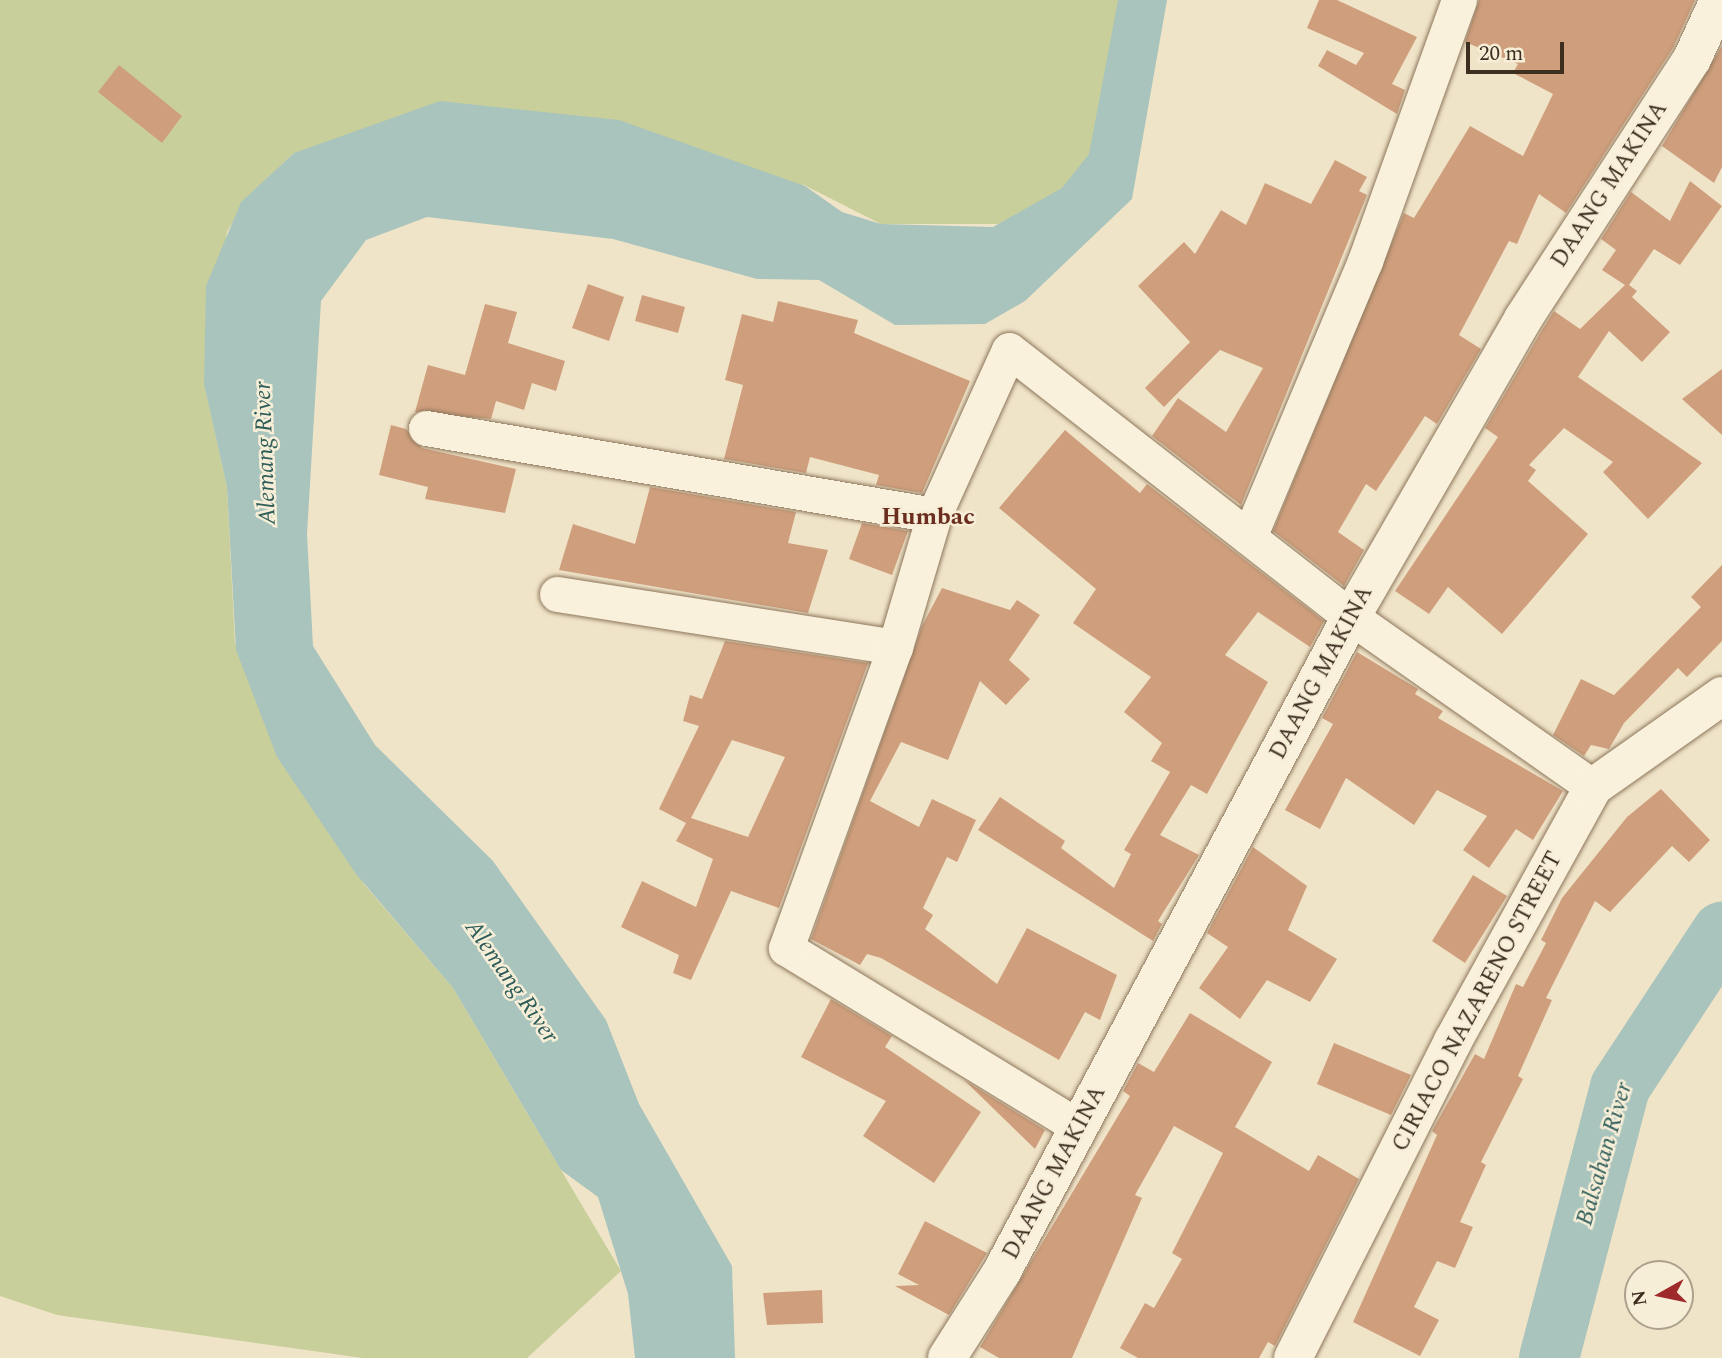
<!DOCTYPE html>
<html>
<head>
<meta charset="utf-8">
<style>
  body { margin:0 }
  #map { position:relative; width:1722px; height:1358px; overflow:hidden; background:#f0e4c8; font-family:Spectral,serif }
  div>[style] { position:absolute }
  .green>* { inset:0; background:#c9cf9b }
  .water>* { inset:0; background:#a9c4bc }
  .river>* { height:60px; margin:-30px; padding:0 30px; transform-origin:30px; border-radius:30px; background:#a9c4bc }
  .building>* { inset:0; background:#cf9f7d }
  .roads { filter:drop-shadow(0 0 2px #8d765c) drop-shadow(0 0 2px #8d765c) }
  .street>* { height:35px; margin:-17.5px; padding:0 17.5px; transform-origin:17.5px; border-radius:17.5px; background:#faf1dc }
  .secondary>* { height:38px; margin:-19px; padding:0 19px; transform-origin:19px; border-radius:19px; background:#faf1dc }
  span { translate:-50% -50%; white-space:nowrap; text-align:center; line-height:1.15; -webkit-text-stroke:5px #f7eed8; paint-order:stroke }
  .street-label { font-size:23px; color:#3d2e20 }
  .water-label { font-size:24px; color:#2f5d5a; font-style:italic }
  .neighbourhood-label { font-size:24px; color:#6b2e1e; font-weight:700 }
  .north { position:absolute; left:1624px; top:1260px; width:70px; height:70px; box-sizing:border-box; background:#f7eed8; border:2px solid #ada18e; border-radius:50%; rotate:261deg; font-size:19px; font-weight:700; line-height:28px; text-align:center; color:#3d2e20 }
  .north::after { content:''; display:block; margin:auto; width:24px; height:32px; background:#9e2a2b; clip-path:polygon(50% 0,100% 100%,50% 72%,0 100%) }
  .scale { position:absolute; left:1466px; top:42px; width:98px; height:32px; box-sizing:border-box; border:4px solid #3d2e20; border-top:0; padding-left:9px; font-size:21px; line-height:24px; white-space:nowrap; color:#3d2e20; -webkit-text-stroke:5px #f7eed8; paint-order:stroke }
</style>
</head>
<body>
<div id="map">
  <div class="green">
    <div style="clip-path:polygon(0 0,1121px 0,1103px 174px,998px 224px,881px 224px,804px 185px,294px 153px,247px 197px,227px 232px,205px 387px,227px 487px,235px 643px,364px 884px,453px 988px,621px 1271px,527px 1358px,363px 1358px,57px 1315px,0 1296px)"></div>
  </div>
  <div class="water">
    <div style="clip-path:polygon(1118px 0,1167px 0,1132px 199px,1025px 301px,985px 324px,895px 325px,819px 280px,757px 279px,613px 239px,427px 217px,366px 240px,321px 301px,307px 534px,313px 646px,375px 745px,493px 861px,606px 1020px,639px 1104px,732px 1266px,735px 1358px,635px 1358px,628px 1294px,598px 1197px,561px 1170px,453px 988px,356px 874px,277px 757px,236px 650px,227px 487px,204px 384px,206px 286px,241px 202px,294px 153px,440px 101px,619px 120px,805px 186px,842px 212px,881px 224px,993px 227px,1062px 188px,1089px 154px)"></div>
  </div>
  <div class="river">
    <div style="left:1549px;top:1358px;width:280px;rotate:-75.3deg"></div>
    <div style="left:1620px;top:1087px;width:186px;rotate:-56.7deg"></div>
  </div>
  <div class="building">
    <div style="clip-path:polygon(1319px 0,1337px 0,1417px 37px,1392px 84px,1405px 90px,1397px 114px,1318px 66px,1327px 50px,1356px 65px,1364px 53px,1307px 28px)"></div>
    <div style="clip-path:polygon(1479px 0,1695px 0,1673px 48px,1566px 213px,1539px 194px,1517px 244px,1509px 241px,1459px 335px,1481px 349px,1437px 424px,1425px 416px,1376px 491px,1366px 484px,1338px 532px,1364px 550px,1344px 586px,1273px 531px,1404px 213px,1414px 218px,1470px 126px,1523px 156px,1553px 94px,1513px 73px,1518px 64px,1465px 42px)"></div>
    <div style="clip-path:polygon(1722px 46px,1722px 167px,1714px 183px,1662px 146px)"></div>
    <div style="clip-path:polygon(119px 65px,182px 116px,162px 143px,98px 92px)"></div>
    <div style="clip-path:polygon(1335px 160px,1367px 177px,1359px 191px,1367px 195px,1241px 505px,1152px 436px,1178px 398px,1226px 432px,1263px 368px,1220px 350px,1164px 407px,1145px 388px,1190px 342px,1138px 286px,1184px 242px,1195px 254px,1221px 210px,1246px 225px,1265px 183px,1311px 204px)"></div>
    <div style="clip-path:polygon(1690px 181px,1722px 206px,1680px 265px,1654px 249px,1629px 285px,1637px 291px,1632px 297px,1670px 332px,1642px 362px,1609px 331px,1578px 377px,1702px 463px,1648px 519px,1603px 472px,1613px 462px,1564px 428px,1529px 465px,1536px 470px,1528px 481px,1588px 534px,1502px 634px,1448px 587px,1429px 614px,1395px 591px,1498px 437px,1485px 428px,1542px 330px,1554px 311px,1580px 329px,1625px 285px,1602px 270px,1616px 250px,1601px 239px,1631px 192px,1670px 221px)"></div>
    <div style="clip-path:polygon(588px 284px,624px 297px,609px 341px,572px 328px)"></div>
    <div style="clip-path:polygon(642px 295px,685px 307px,678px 333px,635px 321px)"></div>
    <div style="clip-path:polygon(778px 301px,858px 320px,854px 333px,970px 381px,922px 493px,876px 485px,879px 475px,810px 457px,806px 473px,724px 459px,743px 385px,725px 380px,742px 314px,773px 322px)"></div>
    <div style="clip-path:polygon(485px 304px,517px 312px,508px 343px,565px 361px,556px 391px,532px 383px,524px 410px,496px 401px,491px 419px,415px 412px,428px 365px,465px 375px)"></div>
    <div style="clip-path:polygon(1722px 369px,1722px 435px,1682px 399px)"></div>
    <div style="clip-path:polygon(391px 425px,406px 429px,422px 448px,516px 469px,505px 513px,425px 499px,428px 487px,379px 475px)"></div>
    <div style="clip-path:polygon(1065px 430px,1140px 493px,1147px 484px,1324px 621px,1310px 647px,1258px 612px,1225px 655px,1268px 682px,1207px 794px,1191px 785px,1160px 835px,1199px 855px,1158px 921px,1162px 924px,1153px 941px,978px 830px,1000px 797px,1065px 841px,1061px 848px,1114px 888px,1131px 854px,1124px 850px,1170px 772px,1151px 761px,1162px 743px,1124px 712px,1151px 677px,1073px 623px,1096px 589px,999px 508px)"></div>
    <div style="clip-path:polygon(650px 487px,796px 512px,788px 543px,828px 550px,808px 613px,559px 570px,573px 524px,635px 544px)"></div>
    <div style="clip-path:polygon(862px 523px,908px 531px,892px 575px,849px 559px)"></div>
    <div style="clip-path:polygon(1722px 565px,1722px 641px,1687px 677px,1678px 668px,1624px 723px,1609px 749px,1591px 745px,1584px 756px,1553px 735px,1581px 679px,1614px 695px,1701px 607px,1691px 597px)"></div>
    <div style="clip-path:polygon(942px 588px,1010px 610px,1017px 600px,1040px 615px,1009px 660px,1030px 679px,1006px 705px,980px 681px,948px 760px,901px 742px,870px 801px,919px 827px,932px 799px,976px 820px,957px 862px,947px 857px,923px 908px,933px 915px,925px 929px,997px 984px,1027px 928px,1117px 975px,1100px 1020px,1085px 1012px,1059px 1060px,881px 958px,867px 954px,860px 965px,811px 939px,922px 626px)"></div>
    <div style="clip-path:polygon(evenodd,725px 641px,868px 663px,779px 908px,731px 891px,691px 980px,673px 973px,679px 955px,621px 927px,642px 881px,696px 907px,713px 859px,676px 841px,686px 823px,659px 809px,699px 726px,683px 721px,690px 695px,702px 699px,725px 641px,732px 740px,785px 757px,748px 837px,691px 818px,732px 740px)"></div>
    <div style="clip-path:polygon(1357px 652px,1418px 689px,1415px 694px,1443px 711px,1438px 718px,1563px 791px,1533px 840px,1516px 829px,1489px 868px,1463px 850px,1487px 816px,1437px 790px,1414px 825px,1346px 778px,1320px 829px,1285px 810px,1333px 724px,1322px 718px)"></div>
    <div style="clip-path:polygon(1661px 789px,1710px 840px,1689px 862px,1672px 846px,1610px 912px,1595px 901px,1546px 998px,1552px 1000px,1518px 1076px,1523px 1079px,1481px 1162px,1486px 1165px,1460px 1222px,1473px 1227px,1455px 1268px,1437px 1261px,1414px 1307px,1439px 1320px,1420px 1356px,1353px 1322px,1437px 1135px,1432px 1131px,1475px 1054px,1484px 1059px,1516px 984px,1523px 987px,1546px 943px,1541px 940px,1562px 898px,1627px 817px)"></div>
    <div style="clip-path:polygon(1253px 847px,1307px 886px,1288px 930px,1337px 959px,1310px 1002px,1267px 980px,1240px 1019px,1199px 988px,1228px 947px,1207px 933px)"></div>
    <div style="clip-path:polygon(1473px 875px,1507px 896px,1465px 963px,1432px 941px)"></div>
    <div style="clip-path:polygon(831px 999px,892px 1036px,885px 1047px,981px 1112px,934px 1183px,863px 1136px,886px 1101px,801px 1057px)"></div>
    <div style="clip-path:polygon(1190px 1013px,1272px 1062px,1235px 1127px,1309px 1171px,1318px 1155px,1359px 1179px,1275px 1346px,1268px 1342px,1259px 1358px,1138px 1358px,1120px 1348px,1145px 1303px,1154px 1308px,1182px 1259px,1172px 1253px,1223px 1153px,1174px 1126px,1135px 1195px,1142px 1198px,1072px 1358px,999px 1358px,980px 1347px,1130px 1096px,1123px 1091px,1138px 1063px,1154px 1072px)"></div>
    <div style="clip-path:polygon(1334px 1043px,1411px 1075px,1391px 1115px,1317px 1084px)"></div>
    <div style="clip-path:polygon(964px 1080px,1045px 1130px,1035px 1149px)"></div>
    <div style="clip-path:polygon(925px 1221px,987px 1253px,949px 1315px,895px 1286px,919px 1285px,898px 1274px)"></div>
    <div style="clip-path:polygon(822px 1290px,823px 1323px,767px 1325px,763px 1293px)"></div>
  </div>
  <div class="roads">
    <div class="street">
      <div style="left:426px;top:428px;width:515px;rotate:9.72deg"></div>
      <div style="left:1249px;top:537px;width:299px;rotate:-67.2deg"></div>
      <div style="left:1365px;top:261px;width:277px;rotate:-70.2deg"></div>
      <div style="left:557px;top:594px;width:342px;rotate:8.9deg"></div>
      <div style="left:1079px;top:1127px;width:343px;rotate:-148.6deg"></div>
      <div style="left:786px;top:948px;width:320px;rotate:-70.1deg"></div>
      <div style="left:895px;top:647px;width:138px;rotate:-73.5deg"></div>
      <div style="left:934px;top:515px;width:181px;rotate:-65.6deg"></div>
      <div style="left:1009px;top:350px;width:434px;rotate:38deg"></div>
      <div style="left:1351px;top:617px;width:296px;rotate:35.1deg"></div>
    </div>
    <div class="secondary">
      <div style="left:947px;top:1358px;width:101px;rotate:-57.6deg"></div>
      <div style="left:1001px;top:1273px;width:744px;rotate:-61.92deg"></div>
      <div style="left:1351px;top:617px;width:344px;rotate:-60deg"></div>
      <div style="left:1523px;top:319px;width:310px;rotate:-57deg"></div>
      <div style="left:1692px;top:59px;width:65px;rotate:-65.4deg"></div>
      <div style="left:1293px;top:1358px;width:355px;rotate:-63.2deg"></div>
      <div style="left:1453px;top:1041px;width:290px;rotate:-61.1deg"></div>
      <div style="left:1593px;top:787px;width:158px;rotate:-35.2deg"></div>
    </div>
  </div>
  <div class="street-label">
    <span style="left:1610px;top:185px;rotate:-57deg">DAANG MAKINA</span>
    <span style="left:1322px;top:673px;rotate:-62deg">DAANG MAKINA</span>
    <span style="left:1478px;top:1002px;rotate:-62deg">CIRIACO NAZARENO STREET</span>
    <span style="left:1055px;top:1173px;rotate:-62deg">DAANG MAKINA</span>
  </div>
  <div class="water-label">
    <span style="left:266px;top:453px;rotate:-92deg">Alemang River</span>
    <span style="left:511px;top:982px;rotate:55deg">Alemang River</span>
    <span style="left:1605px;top:1154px;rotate:-74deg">Balsahan River</span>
  </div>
  <div class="neighbourhood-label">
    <span style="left:928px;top:518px">Humbac</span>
  </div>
  <div class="north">N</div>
  <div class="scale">20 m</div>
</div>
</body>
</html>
